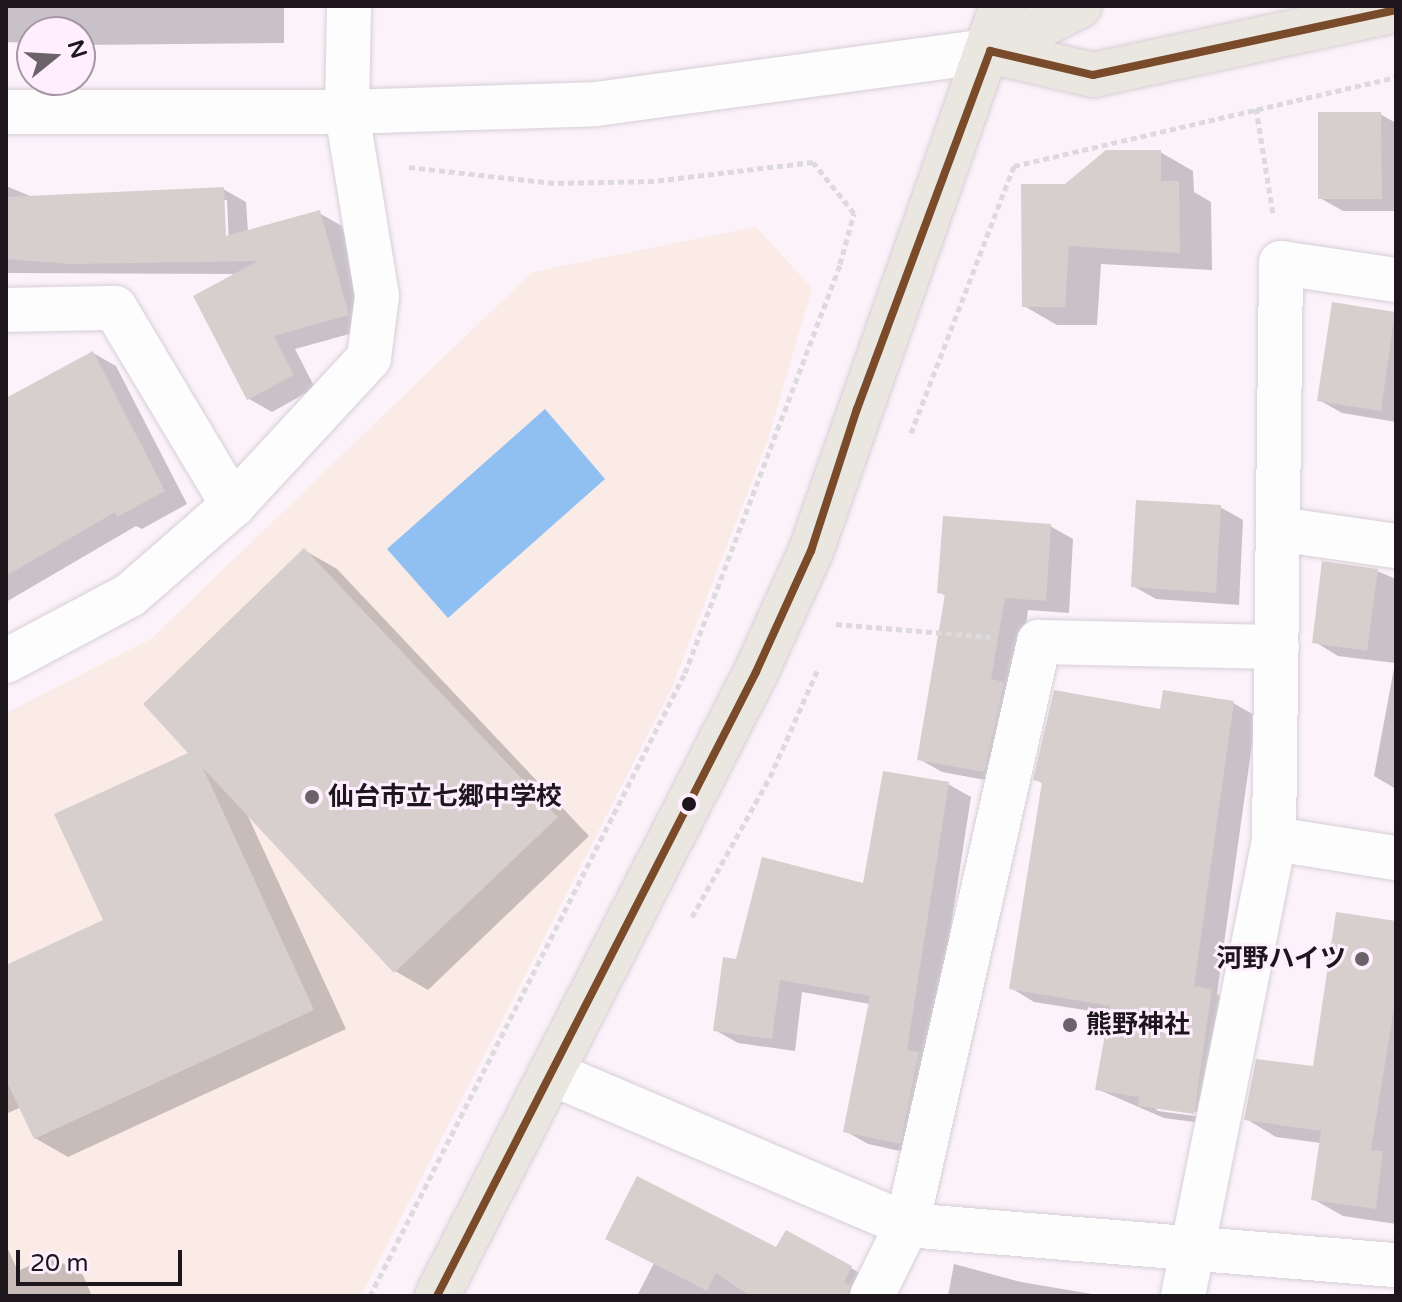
<!DOCTYPE html>
<html>
<head>
<meta charset="utf-8">
<style>
  body { margin:0 }
  #map { position:relative; width:1402px; height:1302px; overflow:hidden; background:#fbf2fa; font-family:"Varela Round","Noto Sans JP",sans-serif }
  div>[style] { position:absolute }
  .education>* { inset:0; background:#fbebe7 }
  .water>* { inset:0; background:#90c0f1 }
  .shadow>* { inset:0; background:#0003 }
  .building>* { inset:0; background:#d6cfce }
  .path>* { height:5px; margin-top:-2.5px; transform-origin:0; background:repeating-linear-gradient(90deg,#dcdadc 0 6px,transparent 0 10px) }
  .roads { filter:drop-shadow(0 0 2px #d7cfd6) drop-shadow(0 0 2px #d7cfd6) }
  .minor>* { height:44px; margin:-22px; padding:0 22px; transform-origin:22px; border-radius:22px; background:#fefdfe }
  .major>* { height:44px; margin:-22px; padding:0 22px; transform-origin:22px; border-radius:22px; background:#eae7e0 }
  .bus-1>* { height:8px; margin:-4px; padding:0 4px; transform-origin:4px; border-radius:4px; background:#7a4b2a }
  .dots>* { width:22px; height:22px; translate:-50% -50%; box-sizing:border-box; border:4px solid #ffeefe; border-radius:50% }
  span { translate:-50% -50%; white-space:nowrap; text-align:center; line-height:1.15; -webkit-text-stroke:6px #ffeefe; paint-order:stroke }
  .poi-label { font-size:26px; color:#1d161d; font-weight:700 }
  .left { translate:0 -50%; text-align:left }
  .right { translate:-100% -50%; text-align:right }
  .frame { position:absolute; inset:0; border:8px solid #1d161d; pointer-events:none }
  .north { position:absolute; left:16px; top:16px; width:80px; height:80px; box-sizing:border-box; background:#ffeefe; border:2px solid #a598a4; border-radius:50%; rotate:72deg; font-size:22px; font-weight:700; line-height:32px; text-align:center; color:#1d161d }
  .north::after { content:''; display:block; margin:auto; width:28px; height:36px; background:#6b636a; clip-path:polygon(50% 0,100% 100%,50% 72%,0 100%) }
  .scale { position:absolute; left:16px; top:1250px; width:166px; height:36px; box-sizing:border-box; border:4px solid #1d161d; border-top:0; padding-left:10px; font-size:24px; line-height:28px; white-space:nowrap; color:#1d161d; -webkit-text-stroke:6px #ffeefe; paint-order:stroke }
</style>
</head>
<body>
<div id="map">
  <div class="education">
    <div style="clip-path:polygon(756px 227px,812px 288px,768px 439px,672px 687px,361px 1296px,6px 1296px,6px 713px,151px 639px,532px 272px)"></div>
  </div>
  <div class="water">
    <div style="clip-path:polygon(545px 409px,605px 479px,448px 618px,387px 549px)"></div>
  </div>
  <div class="shadow">
    <div style="clip-path:polygon(6px 6px,284px 6px,284px 43px,80px 45px,80px 32px,32px 32px,32px 43px,6px 42px)"></div>
    <div style="clip-path:polygon(1380px 114px,1396px 123px,1396px 211px,1343px 211px,1320px 198px)"></div>
    <div style="clip-path:polygon(1160px 152px,1193px 171px,1194px 192px,1211px 202px,1212px 270px,1101px 264px,1097px 325px,1057px 325px,1024px 306px,1066px 186px)"></div>
    <div style="clip-path:polygon(evenodd,6px 186px,35px 198px,223px 189px,246px 202px,248px 232px,319px 213px,342px 226px,371px 328px,295px 349px,315px 388px,272px 412px,249px 399px,238px 274px,6px 273px,6px 186px,222px 200px,227px 200px,229px 246px,225px 246px,222px 200px)"></div>
    <div style="clip-path:polygon(1395px 314px,1396px 422px,1342px 413px,1319px 400px)"></div>
    <div style="clip-path:polygon(93px 353px,116px 366px,187px 504px,142px 529px,136px 526px,6px 602px,6px 401px)"></div>
    <div style="clip-path:polygon(1220px 507px,1243px 520px,1239px 605px,1156px 599px,1133px 586px)"></div>
    <div style="clip-path:polygon(1050px 526px,1073px 539px,1069px 613px,1028px 610px,1007px 784px,942px 772px,919px 759px,946px 596px,939px 592px)"></div>
    <div style="clip-path:polygon(304px 550px,337px 569px,589px 836px,428px 990px,395px 971px,247px 814px,346px 1029px,68px 1157px,35px 1138px,21px 1107px,6px 1114px,6px 968px,106px 921px)"></div>
    <div style="clip-path:polygon(1377px 571px,1396px 579px,1396px 789px,1374px 776px,1395px 663px,1338px 656px,1315px 642px)"></div>
    <div style="clip-path:polygon(evenodd,1233px 703px,1256px 716px,1217px 994px,1234px 1004px,1217px 1125px,1164px 1118px,1097px 1089px,1110px 1014px,1034px 1002px,1011px 988px,1043px 784px,1036px 779px,1162px 711px,1233px 703px,1153px 1106px,1204px 1113px,1203px 1117px,1158px 1111px,1153px 1106px)"></div>
    <div style="clip-path:polygon(948px 784px,971px 797px,930px 1061px,923px 1156px,868px 1144px,845px 1131px,870px 1004px,802px 992px,795px 1051px,738px 1043px,715px 1030px,737px 961px,865px 886px)"></div>
    <div style="clip-path:polygon(1396px 923px,1396px 1224px,1343px 1216px,1313px 1199px,1321px 1143px,1276px 1137px,1246px 1119px,1315px 1069px)"></div>
    <div style="clip-path:polygon(787px 1232px,874px 1281px,866px 1296px,637px 1296px,654px 1263px,777px 1250px)"></div>
    <div style="clip-path:polygon(6px 1245px,18px 1271px,50px 1256px,83px 1275px,92px 1296px,6px 1296px)"></div>
    <div style="clip-path:polygon(954px 1264px,1021px 1282px,1104px 1296px,948px 1296px)"></div>
  </div>
  <div class="building">
    <div style="clip-path:polygon(1318px 112px,1381px 112px,1382px 199px,1318px 199px)"></div>
    <div style="clip-path:polygon(1106px 150px,1161px 150px,1161px 181px,1179px 181px,1180px 253px,1069px 246px,1065px 307px,1022px 307px,1021px 184px,1065px 184px)"></div>
    <div style="clip-path:polygon(224px 187px,226px 236px,320px 210px,349px 315px,274px 336px,294px 375px,247px 400px,193px 296px,258px 261px,71px 264px,6px 259px,6px 197px)"></div>
    <div style="clip-path:polygon(1332px 302px,1395px 312px,1381px 411px,1317px 401px)"></div>
    <div style="clip-path:polygon(93px 351px,165px 491px,117px 517px,115px 512px,6px 576px,6px 398px)"></div>
    <div style="clip-path:polygon(1136px 500px,1221px 505px,1216px 593px,1131px 587px)"></div>
    <div style="clip-path:polygon(943px 516px,1051px 524px,1046px 601px,1005px 598px,991px 679px,1004px 682px,984px 772px,917px 760px,945px 594px,937px 593px)"></div>
    <div style="clip-path:polygon(304px 548px,558px 817px,394px 973px,203px 768px,314px 1010px,34px 1139px,6px 1080px,6px 965px,103px 920px,54px 814px,188px 753px,143px 704px)"></div>
    <div style="clip-path:polygon(1322px 561px,1378px 569px,1367px 651px,1312px 643px)"></div>
    <div style="clip-path:polygon(1054px 690px,1160px 709px,1163px 690px,1234px 701px,1194px 986px,1212px 989px,1194px 1114px,1138px 1106px,1139px 1097px,1095px 1090px,1110px 1006px,1009px 989px,1042px 782px,1033px 780px)"></div>
    <div style="clip-path:polygon(883px 771px,949px 782px,907px 1050px,919px 1052px,900px 1144px,843px 1132px,870px 996px,780px 980px,772px 1039px,713px 1031px,723px 957px,736px 959px,762px 857px,863px 883px)"></div>
    <div style="clip-path:polygon(1336px 912px,1396px 921px,1396px 996px,1371px 1150px,1383px 1151px,1376px 1209px,1311px 1200px,1321px 1131px,1244px 1120px,1256px 1059px,1313px 1066px)"></div>
    <div style="clip-path:polygon(637px 1176px,776px 1247px,786px 1230px,852px 1266px,844px 1282px,850px 1285px,847px 1296px,750px 1296px,716px 1273px,707px 1291px,605px 1239px)"></div>
  </div>
  <div class="path">
    <div style="left:1256px;top:108px;width:107px;rotate:80.9deg"></div>
    <div style="left:911px;top:433px;width:286px;rotate:-68.9deg"></div>
    <div style="left:1014px;top:166px;width:392px;rotate:-13.1deg"></div>
    <div style="left:836px;top:624px;width:155px;rotate:4.8deg"></div>
    <div style="left:692px;top:917px;width:160px;rotate:-60.9deg"></div>
    <div style="left:770px;top:777px;width:118px;rotate:-66deg"></div>
    <div style="left:370px;top:1296px;width:698px;rotate:-63.18deg"></div>
    <div style="left:685px;top:673px;width:437px;rotate:-69.2deg"></div>
    <div style="left:840px;top:264px;width:53px;rotate:-74.6deg"></div>
    <div style="left:854px;top:213px;width:65px;rotate:-128.8deg"></div>
    <div style="left:813px;top:162px;width:160px;rotate:173.2deg"></div>
    <div style="left:654px;top:181px;width:100px;rotate:178.9deg"></div>
    <div style="left:554px;top:183px;width:147px;rotate:-173.7deg"></div>
  </div>
  <div class="roads">
    <div class="minor">
      <div style="left:6px;top:112px;width:341px"></div>
      <div style="left:347px;top:112px;width:249px;rotate:-1.8deg"></div>
      <div style="left:596px;top:104px;width:398px;rotate:-7.7deg"></div>
      <div style="left:6px;top:310px;width:109px;rotate:-1.1deg"></div>
      <div style="left:115px;top:308px;width:230px;rotate:59.1deg"></div>
      <div style="left:1278px;top:529px;width:119px;rotate:8.2deg"></div>
      <div style="left:6px;top:661px;width:140px;rotate:-28deg"></div>
      <div style="left:130px;top:595px;width:137px;rotate:-41.1deg"></div>
      <div style="left:233px;top:505px;width:200px;rotate:-47.2deg"></div>
      <div style="left:369px;top:358px;width:63px;rotate:-82.6deg"></div>
      <div style="left:377px;top:296px;width:186px;rotate:-99.3deg"></div>
      <div style="left:347px;top:112px;width:106px;rotate:-88.9deg"></div>
      <div style="left:1274px;top:839px;width:123px;rotate:8.9deg"></div>
      <div style="left:551px;top:1073px;width:387px;rotate:23.1deg"></div>
      <div style="left:907px;top:1225px;width:491px;rotate:4.7deg"></div>
      <div style="left:872px;top:1296px;width:79px;rotate:-63.8deg"></div>
      <div style="left:907px;top:1225px;width:598px;rotate:-77.24deg"></div>
      <div style="left:1039px;top:642px;width:238px;rotate:1.2deg"></div>
      <div style="left:1183px;top:1296px;width:466px;rotate:-78.7deg"></div>
      <div style="left:1274px;top:839px;width:576px;rotate:-89.3deg"></div>
      <div style="left:1281px;top:263px;width:116px;rotate:8.4deg"></div>
    </div>
    <div class="major">
      <div style="left:990px;top:51px;width:106px;rotate:13.1deg"></div>
      <div style="left:1093px;top:75px;width:310px;rotate:-12.1deg"></div>
      <div style="left:990px;top:51px;width:100px;rotate:-26.8deg"></div>
      <div style="left:437px;top:1296px;width:701px;rotate:-62.92deg"></div>
      <div style="left:756px;top:672px;width:133px;rotate:-65.6deg"></div>
      <div style="left:811px;top:551px;width:577px;rotate:-70.69deg"></div>
    </div>
  </div>
  <div class="bus-1">
    <div style="left:437px;top:1296px;width:701px;rotate:-62.92deg"></div>
    <div style="left:756px;top:672px;width:133px;rotate:-65.6deg"></div>
    <div style="left:811px;top:551px;width:149px;rotate:-72.1deg"></div>
    <div style="left:857px;top:409px;width:382px;rotate:-69.6deg"></div>
    <div style="left:990px;top:51px;width:106px;rotate:13.1deg"></div>
    <div style="left:1093px;top:75px;width:310px;rotate:-12.1deg"></div>
  </div>
  <div class="dots">
    <div style="left:312px;top:797px;background:#6b636a"></div>
    <div style="left:689px;top:804px;background:#1d161d"></div>
    <div style="left:1362px;top:959px;background:#6b636a"></div>
    <div style="left:1070px;top:1025px;background:#6b636a"></div>
  </div>
  <div class="poi-label">
    <span class="left" style="left:328px;top:797px">仙台市立七郷中学校</span>
    <span class="right" style="left:1346px;top:959px">河野ハイツ</span>
    <span class="left" style="left:1086px;top:1025px">熊野神社</span>
  </div>
  <div class="frame"></div>
  <div class="north">N</div>
  <div class="scale">20 m</div>
</div>
</body>
</html>
